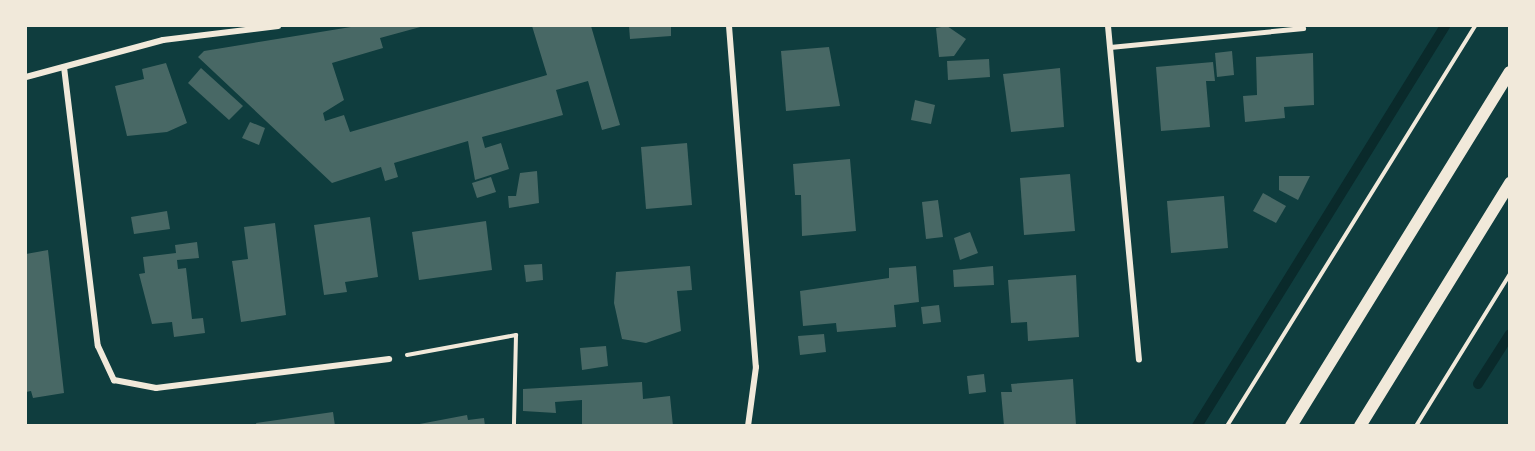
<!DOCTYPE html>
<html>
<head>
<meta charset="utf-8">
<style>
  body { margin:0 }
  #map { position:relative; width:1535px; height:451px; overflow:hidden; background:#0f3d3e; font-family:Commissioner,sans-serif }
  div>[style] { position:absolute }
  .stream>* { height:10px; margin:-5px; padding:0 5px; transform-origin:5px; border-radius:5px; background:#0a2a2b }
  .building>* { inset:0; background:#486865 }
  .path>* { height:4px; margin:-2px; padding:0 2px; transform-origin:2px; border-radius:2px; background:#f1e9da }
  .service>* { height:4.5px; margin:-2.25px; padding:0 2.25px; transform-origin:2.25px; border-radius:2.25px; background:#f1e9da }
  .minor>* { height:6px; margin:-3px; padding:0 3px; transform-origin:3px; border-radius:3px; background:#f1e9da }
  .secondary>* { height:12px; margin:-6px; padding:0 6px; transform-origin:6px; border-radius:6px; background:#f1e9da }
  span { translate:-50% -50%; white-space:nowrap; text-align:center; line-height:1.15; -webkit-text-stroke:5px #f1e9da; paint-order:stroke }
  .frame { position:absolute; inset:0; border:27px solid #f1e9da; pointer-events:none }
</style>
</head>
<body>
<div id="map">
  <div class="stream">
    <div style="left:1478px;top:384px;width:59px;rotate:-57.4deg"></div>
    <div style="left:1197px;top:426px;width:471px;rotate:-58.2deg"></div>
  </div>
  <div class="building">
    <div style="clip-path:polygon(357px 26px,424px 26px,380px 38px,383px 48px,332px 63px,344px 100px,323px 113px,325px 121px,344px 115px,350px 132px,547px 75px,532px 26px,591px 26px,620px 125px,602px 130px,588px 81px,556px 90px,563px 115px,482px 137px,485px 148px,501px 143px,509px 169px,475px 180px,468px 141px,394px 163px,398px 177px,385px 181px,381px 167px,332px 183px,198px 57px,204px 51px)"></div>
    <div style="clip-path:polygon(629px 26px,671px 26px,671px 36px,630px 39px)"></div>
    <div style="clip-path:polygon(947px 26px,966px 39px,954px 56px,939px 57px,936px 28px)"></div>
    <div style="clip-path:polygon(829px 47px,840px 106px,786px 111px,781px 51px)"></div>
    <div style="clip-path:polygon(1232px 51px,1234px 75px,1217px 77px,1215px 53px)"></div>
    <div style="clip-path:polygon(1313px 53px,1314px 105px,1284px 107px,1285px 118px,1245px 122px,1243px 96px,1257px 95px,1256px 57px)"></div>
    <div style="clip-path:polygon(989px 59px,990px 77px,948px 80px,947px 61px)"></div>
    <div style="clip-path:polygon(1213px 62px,1215px 81px,1206px 81px,1210px 127px,1161px 131px,1156px 67px)"></div>
    <div style="clip-path:polygon(166px 63px,187px 123px,167px 132px,127px 136px,115px 86px,144px 79px,142px 69px)"></div>
    <div style="clip-path:polygon(201px 68px,243px 106px,229px 120px,188px 83px)"></div>
    <div style="clip-path:polygon(1060px 68px,1064px 127px,1011px 132px,1003px 74px)"></div>
    <div style="clip-path:polygon(915px 100px,935px 105px,931px 124px,911px 120px)"></div>
    <div style="clip-path:polygon(250px 122px,265px 128px,259px 145px,242px 138px)"></div>
    <div style="clip-path:polygon(687px 143px,692px 205px,646px 209px,641px 147px)"></div>
    <div style="clip-path:polygon(850px 159px,856px 231px,802px 236px,801px 195px,795px 195px,793px 164px)"></div>
    <div style="clip-path:polygon(537px 171px,539px 203px,509px 208px,508px 196px,516px 196px,520px 173px)"></div>
    <div style="clip-path:polygon(1070px 174px,1075px 231px,1024px 235px,1020px 178px)"></div>
    <div style="clip-path:polygon(1279px 176px,1310px 176px,1298px 200px,1279px 190px)"></div>
    <div style="clip-path:polygon(491px 177px,496px 192px,477px 198px,472px 183px)"></div>
    <div style="clip-path:polygon(1263px 193px,1286px 206px,1276px 223px,1253px 211px)"></div>
    <div style="clip-path:polygon(1224px 196px,1228px 248px,1171px 253px,1167px 201px)"></div>
    <div style="clip-path:polygon(938px 200px,943px 237px,926px 239px,922px 202px)"></div>
    <div style="clip-path:polygon(167px 211px,170px 229px,134px 234px,131px 217px)"></div>
    <div style="clip-path:polygon(370px 217px,378px 277px,345px 282px,347px 292px,324px 295px,314px 225px)"></div>
    <div style="clip-path:polygon(486px 221px,492px 270px,419px 280px,412px 232px)"></div>
    <div style="clip-path:polygon(275px 223px,286px 315px,241px 322px,232px 261px,248px 259px,244px 227px)"></div>
    <div style="clip-path:polygon(970px 232px,978px 253px,960px 260px,954px 238px)"></div>
    <div style="clip-path:polygon(197px 242px,199px 258px,177px 260px,178px 269px,186px 268px,192px 319px,203px 318px,205px 333px,174px 337px,172px 322px,152px 324px,139px 274px,145px 273px,143px 257px,176px 253px,175px 245px)"></div>
    <div style="clip-path:polygon(48px 250px,64px 393px,33px 398px,31px 391px,26px 392px,26px 254px)"></div>
    <div style="clip-path:polygon(542px 264px,543px 280px,526px 282px,524px 265px)"></div>
    <div style="clip-path:polygon(690px 266px,692px 290px,677px 291px,681px 331px,646px 343px,622px 339px,614px 303px,616px 272px)"></div>
    <div style="clip-path:polygon(916px 266px,919px 302px,894px 305px,896px 327px,837px 332px,836px 323px,803px 326px,800px 291px,889px 278px,889px 268px)"></div>
    <div style="clip-path:polygon(993px 266px,994px 285px,954px 287px,953px 270px)"></div>
    <div style="clip-path:polygon(1076px 275px,1079px 337px,1028px 341px,1027px 322px,1011px 323px,1008px 280px)"></div>
    <div style="clip-path:polygon(939px 305px,941px 322px,923px 324px,921px 307px)"></div>
    <div style="clip-path:polygon(824px 334px,826px 352px,800px 355px,798px 336px)"></div>
    <div style="clip-path:polygon(606px 346px,608px 366px,582px 370px,580px 348px)"></div>
    <div style="clip-path:polygon(984px 374px,986px 392px,969px 394px,967px 376px)"></div>
    <div style="clip-path:polygon(1073px 379px,1076px 425px,1004px 426px,1001px 392px,1012px 392px,1011px 384px)"></div>
    <div style="clip-path:polygon(642px 382px,643px 399px,670px 396px,673px 426px,582px 426px,582px 400px,555px 402px,556px 413px,523px 411px,523px 389px)"></div>
    <div style="clip-path:polygon(333px 412px,335px 426px,257px 426px,256px 423px)"></div>
    <div style="clip-path:polygon(467px 415px,468px 420px,484px 418px,485px 426px,409px 426px)"></div>
  </div>
  <div class="path">
    <div style="left:407px;top:355px;width:111px;rotate:-10.4deg"></div>
    <div style="left:516px;top:335px;width:91px;rotate:91.3deg"></div>
    <div style="left:1227px;top:426px;width:471px;rotate:-58.2deg"></div>
    <div style="left:1416px;top:426px;width:179px;rotate:-58.3deg"></div>
  </div>
  <div class="service">
    <div style="left:1110px;top:47px;width:194px;rotate:-5.6deg"></div>
  </div>
  <div class="minor">
    <div style="left:729px;top:26px;width:342px;rotate:85.5deg"></div>
    <div style="left:756px;top:367px;width:60px;rotate:97.7deg"></div>
    <div style="left:1108px;top:26px;width:335px;rotate:84.7deg"></div>
    <div style="left:64px;top:67px;width:281px;rotate:83.1deg"></div>
    <div style="left:98px;top:346px;width:38px;rotate:65deg"></div>
    <div style="left:114px;top:380px;width:43px;rotate:10.8deg"></div>
    <div style="left:156px;top:388px;width:235px;rotate:-7.1deg"></div>
    <div style="left:26px;top:77px;width:142px;rotate:-15.1deg"></div>
    <div style="left:163px;top:40px;width:116px;rotate:-6.9deg"></div>
  </div>
  <div class="secondary">
    <div style="left:1291px;top:426px;width:416px;rotate:-58.3deg"></div>
    <div style="left:1360px;top:426px;width:286px;rotate:-58.3deg"></div>
  </div>
  <div class="frame"></div>
</div>
</body>
</html>
